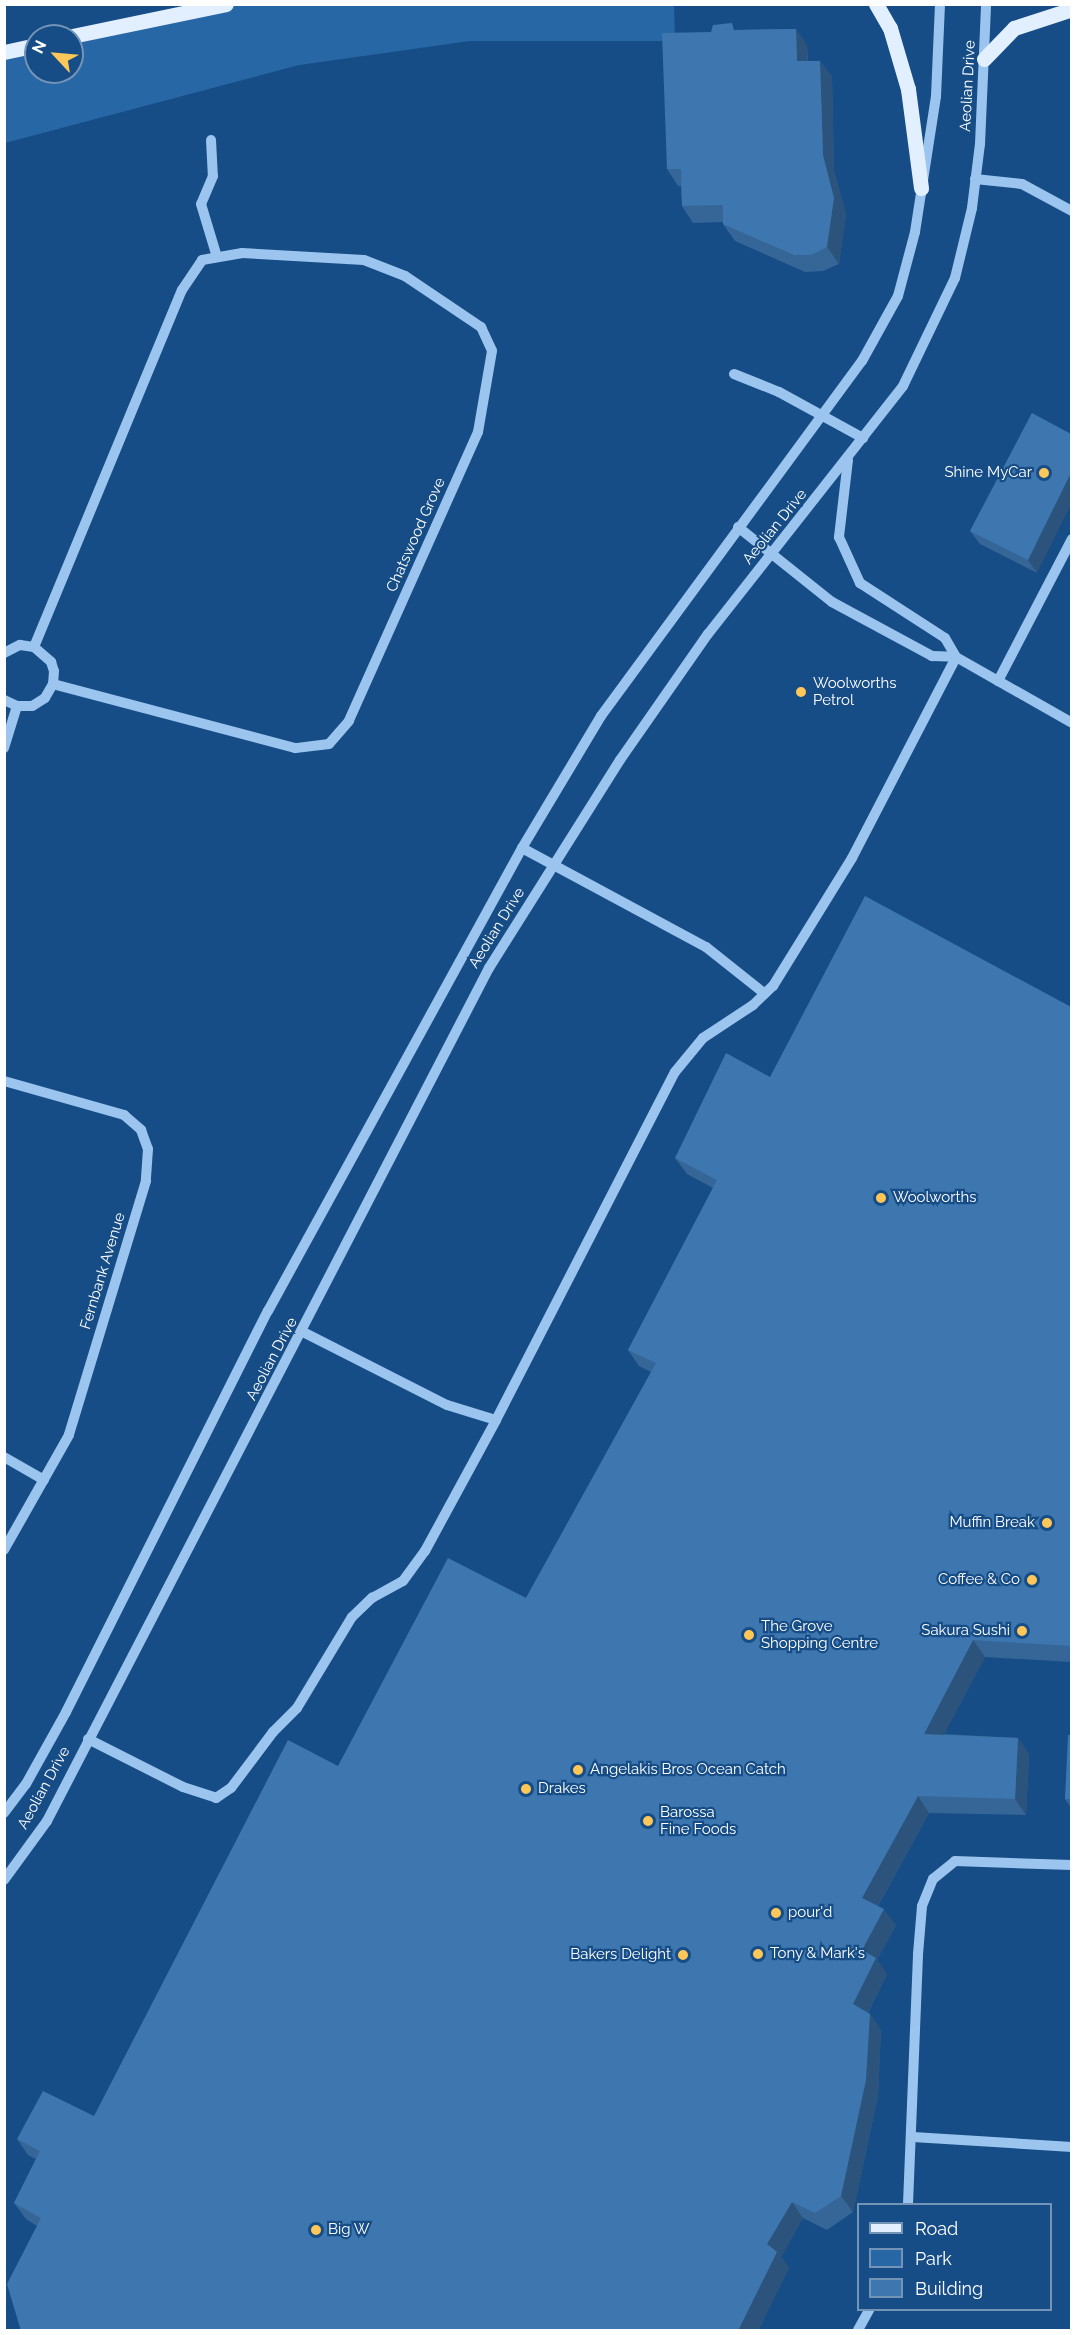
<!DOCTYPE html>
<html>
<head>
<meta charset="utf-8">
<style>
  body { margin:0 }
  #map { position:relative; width:1076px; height:2335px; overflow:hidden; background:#164d86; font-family:Raleway,sans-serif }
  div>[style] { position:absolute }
  .green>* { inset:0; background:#2867a5 }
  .minor>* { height:10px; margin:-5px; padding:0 5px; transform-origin:5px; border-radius:5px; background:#9bc5ee }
  .major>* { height:15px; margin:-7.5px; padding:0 7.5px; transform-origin:7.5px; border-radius:7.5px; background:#e2efff }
  .wall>* { inset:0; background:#356697 }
  .shaded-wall>* { inset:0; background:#2b537b }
  .building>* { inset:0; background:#3e77b0 }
  .dots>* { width:16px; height:16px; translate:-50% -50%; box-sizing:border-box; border:3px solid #164d86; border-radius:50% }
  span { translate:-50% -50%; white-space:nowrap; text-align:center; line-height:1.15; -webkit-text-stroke:4.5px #164d86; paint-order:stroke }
  .street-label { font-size:15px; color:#fff }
  .poi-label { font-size:15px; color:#fff }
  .right { translate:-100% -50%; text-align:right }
  .left { translate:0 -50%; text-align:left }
  .frame { position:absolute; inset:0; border:6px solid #fff; pointer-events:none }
  .legend { position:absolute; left:857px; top:2203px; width:195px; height:108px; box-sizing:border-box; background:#164d86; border:2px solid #7394b6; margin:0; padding:8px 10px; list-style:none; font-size:18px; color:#fff }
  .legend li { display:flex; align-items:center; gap:12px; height:30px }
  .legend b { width:30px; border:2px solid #7394b6 }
  .north { position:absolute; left:24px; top:24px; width:60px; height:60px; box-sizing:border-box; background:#164d86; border:2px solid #7394b6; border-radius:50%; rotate:296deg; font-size:16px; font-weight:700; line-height:24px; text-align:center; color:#fff }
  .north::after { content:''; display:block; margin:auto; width:21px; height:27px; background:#ffc658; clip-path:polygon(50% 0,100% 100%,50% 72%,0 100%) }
</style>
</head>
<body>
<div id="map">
  <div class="green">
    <div style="clip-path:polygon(242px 4px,674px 5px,675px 41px,470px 41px,299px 65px,5px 143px,5px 55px,36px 47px,36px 72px,72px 72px,72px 37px)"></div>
  </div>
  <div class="minor">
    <div style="left:211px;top:140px;width:36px;rotate:87deg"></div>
    <div style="left:213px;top:176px;width:30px;rotate:113deg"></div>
    <div style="left:201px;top:204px;width:55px;rotate:73.2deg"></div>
    <div style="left:975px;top:179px;width:47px;rotate:6.1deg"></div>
    <div style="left:1022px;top:184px;width:57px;rotate:28.4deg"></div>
    <div style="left:734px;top:374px;width:48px;rotate:21.8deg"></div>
    <div style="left:779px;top:392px;width:96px;rotate:28.7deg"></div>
    <div style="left:848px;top:460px;width:78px;rotate:96.7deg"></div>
    <div style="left:839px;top:537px;width:51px;rotate:65.5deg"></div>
    <div style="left:860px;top:583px;width:101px;rotate:32.9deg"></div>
    <div style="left:945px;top:638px;width:22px;rotate:60deg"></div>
    <div style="left:738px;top:527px;width:120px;rotate:38.6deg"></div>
    <div style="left:832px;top:602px;width:114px;rotate:28.4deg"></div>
    <div style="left:932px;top:656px;width:24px;rotate:2deg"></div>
    <div style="left:956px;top:657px;width:133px;rotate:29.6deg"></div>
    <div style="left:34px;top:647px;width:386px;rotate:-67.5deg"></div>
    <div style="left:182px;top:290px;width:36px;rotate:-56deg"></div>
    <div style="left:202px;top:260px;width:41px;rotate:-9.9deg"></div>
    <div style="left:242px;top:253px;width:122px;rotate:3.3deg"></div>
    <div style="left:364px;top:260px;width:44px;rotate:21.3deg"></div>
    <div style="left:405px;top:276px;width:92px;rotate:33.9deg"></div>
    <div style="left:481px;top:327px;width:26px;rotate:65deg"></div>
    <div style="left:492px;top:351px;width:82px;rotate:99.8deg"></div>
    <div style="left:478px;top:432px;width:316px;rotate:114.1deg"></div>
    <div style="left:349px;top:721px;width:30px;rotate:131deg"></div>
    <div style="left:329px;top:744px;width:34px;rotate:173deg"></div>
    <div style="left:295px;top:748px;width:250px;rotate:-165.2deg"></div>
    <div style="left:4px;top:653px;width:18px;rotate:-27deg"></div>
    <div style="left:20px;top:645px;width:14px;rotate:8deg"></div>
    <div style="left:34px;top:647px;width:23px;rotate:41deg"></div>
    <div style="left:51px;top:662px;width:9px;rotate:72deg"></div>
    <div style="left:54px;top:671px;width:13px;rotate:94deg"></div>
    <div style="left:53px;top:684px;width:16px;rotate:120deg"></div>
    <div style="left:45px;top:698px;width:15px;rotate:148deg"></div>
    <div style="left:32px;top:706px;width:15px;rotate:180deg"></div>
    <div style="left:17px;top:706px;width:14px;rotate:-155deg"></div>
    <div style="left:998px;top:681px;width:160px;rotate:-62.5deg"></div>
    <div style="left:4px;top:748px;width:44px;rotate:-72.8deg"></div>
    <div style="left:522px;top:848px;width:209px;rotate:28.3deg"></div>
    <div style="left:706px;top:947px;width:75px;rotate:38.5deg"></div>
    <div style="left:4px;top:1081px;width:125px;rotate:15.8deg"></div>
    <div style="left:124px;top:1115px;width:23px;rotate:41deg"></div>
    <div style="left:141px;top:1130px;width:20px;rotate:70deg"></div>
    <div style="left:148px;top:1149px;width:32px;rotate:94deg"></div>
    <div style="left:146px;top:1181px;width:265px;rotate:106.9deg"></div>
    <div style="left:69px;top:1435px;width:132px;rotate:119.5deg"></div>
    <div style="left:303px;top:1332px;width:161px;rotate:26.9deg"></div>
    <div style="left:447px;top:1405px;width:51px;rotate:17deg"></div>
    <div style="left:4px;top:1457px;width:46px;rotate:29.9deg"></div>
    <div style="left:88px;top:1739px;width:106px;rotate:26.8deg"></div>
    <div style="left:183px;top:1787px;width:35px;rotate:18deg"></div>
    <div style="left:216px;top:1798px;width:18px;rotate:-34deg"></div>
    <div style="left:231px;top:1788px;width:70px;rotate:-53.1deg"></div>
    <div style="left:273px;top:1732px;width:34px;rotate:-45deg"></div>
    <div style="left:297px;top:1708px;width:106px;rotate:-58.9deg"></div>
    <div style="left:352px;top:1617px;width:28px;rotate:-44deg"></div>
    <div style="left:372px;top:1598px;width:35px;rotate:-29deg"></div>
    <div style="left:403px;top:1581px;width:37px;rotate:-54deg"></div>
    <div style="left:425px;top:1551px;width:149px;rotate:-61.5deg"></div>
    <div style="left:496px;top:1420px;width:391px;rotate:-62.8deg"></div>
    <div style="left:675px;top:1072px;width:44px;rotate:-50.5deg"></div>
    <div style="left:703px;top:1038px;width:60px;rotate:-33.4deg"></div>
    <div style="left:753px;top:1005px;width:28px;rotate:-44deg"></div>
    <div style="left:773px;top:986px;width:150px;rotate:-58.3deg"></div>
    <div style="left:852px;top:858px;width:226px;rotate:-62.6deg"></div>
    <div style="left:4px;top:1813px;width:36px;rotate:-53deg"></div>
    <div style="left:26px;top:1784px;width:82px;rotate:-60.9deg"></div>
    <div style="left:66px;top:1712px;width:449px;rotate:-63.3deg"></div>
    <div style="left:268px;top:1311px;width:528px;rotate:-61.25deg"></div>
    <div style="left:522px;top:848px;width:154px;rotate:-59.1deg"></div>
    <div style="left:601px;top:716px;width:441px;rotate:-53.7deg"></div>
    <div style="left:862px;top:361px;width:74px;rotate:-61deg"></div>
    <div style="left:898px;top:296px;width:66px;rotate:-75.1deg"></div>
    <div style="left:915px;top:232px;width:138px;rotate:-81.2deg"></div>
    <div style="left:936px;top:96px;width:92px;rotate:-87.5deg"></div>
    <div style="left:4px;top:1880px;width:73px;rotate:-53.9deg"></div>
    <div style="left:47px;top:1821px;width:961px;rotate:-62.61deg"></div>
    <div style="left:489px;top:968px;width:246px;rotate:-57.8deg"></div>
    <div style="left:620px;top:760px;width:154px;rotate:-55.1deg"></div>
    <div style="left:708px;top:634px;width:315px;rotate:-51.8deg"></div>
    <div style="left:903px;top:386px;width:120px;rotate:-64.3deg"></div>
    <div style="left:955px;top:278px;width:72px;rotate:-76.3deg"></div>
    <div style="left:972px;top:208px;width:64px;rotate:-82.9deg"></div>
    <div style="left:980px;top:144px;width:140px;rotate:-87.5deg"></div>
    <div style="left:913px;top:2137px;width:159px;rotate:3.6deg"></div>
    <div style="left:908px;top:2204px;width:250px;rotate:-87.7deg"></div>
    <div style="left:918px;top:1954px;width:48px;rotate:-85.2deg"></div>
    <div style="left:922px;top:1906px;width:29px;rotate:-68deg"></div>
    <div style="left:933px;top:1879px;width:28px;rotate:-39deg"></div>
    <div style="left:955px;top:1861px;width:117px;rotate:2deg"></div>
    <div style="left:858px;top:2330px;width:23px;rotate:-61deg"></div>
  </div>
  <div class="major">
    <div style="left:876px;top:4px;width:28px;rotate:60deg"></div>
    <div style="left:890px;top:28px;width:64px;rotate:73.6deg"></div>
    <div style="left:908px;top:89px;width:100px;rotate:82.5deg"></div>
    <div style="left:72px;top:36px;width:157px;rotate:-11.7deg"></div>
    <div style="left:4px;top:52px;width:33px;rotate:-12deg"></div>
    <div style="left:984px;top:59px;width:43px;rotate:-45.9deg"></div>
    <div style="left:1014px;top:28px;width:61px;rotate:-18.1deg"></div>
  </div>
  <div class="wall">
    <div style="clip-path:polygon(796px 29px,807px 45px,808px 61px,820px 61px,832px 77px,834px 171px,846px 214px,839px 264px,823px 271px,805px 272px,735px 241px,723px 224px,723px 222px,693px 223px,682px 206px,681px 186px,678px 186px,667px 169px,736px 30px)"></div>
    <div style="clip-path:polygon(1032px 413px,1037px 573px,980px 544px,970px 531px)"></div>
    <div style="clip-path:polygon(1071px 1007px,1071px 1662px,985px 1657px,944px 1734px,1018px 1738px,1029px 1754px,1026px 1815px,929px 1813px,878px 1906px,896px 1925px,877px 1960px,887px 1974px,868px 2013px,870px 2014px,881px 2030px,878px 2096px,853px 2212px,827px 2230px,803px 2218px,781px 2257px,789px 2268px,758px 2331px,21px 2331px,37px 2226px,26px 2219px,14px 2203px,36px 2159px,28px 2155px,17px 2139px,94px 2116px,338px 1766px,526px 1598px,651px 1372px,639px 1366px,628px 1350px,713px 1188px,687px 1174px,675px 1158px,770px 1077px)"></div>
    <div style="clip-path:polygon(1071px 1735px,1071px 1808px,1065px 1799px)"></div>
  </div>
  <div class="shaded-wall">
    <div style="clip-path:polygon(796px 29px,807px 45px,808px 78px,797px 61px)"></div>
    <div style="clip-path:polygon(820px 61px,832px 77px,834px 171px,846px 214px,839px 264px,827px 247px,823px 155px)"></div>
    <div style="clip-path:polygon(1071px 473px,1071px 504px,1037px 573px,1028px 560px)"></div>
    <div style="clip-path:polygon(973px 1640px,985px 1657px,936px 1750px,924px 1734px)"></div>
    <div style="clip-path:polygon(1018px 1738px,1029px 1754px,1026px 1815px,1015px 1799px)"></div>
    <div style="clip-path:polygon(918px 1796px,929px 1813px,873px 1914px,862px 1898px)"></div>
    <div style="clip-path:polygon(884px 1909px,896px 1925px,877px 1960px,887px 1974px,864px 2020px,853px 2004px,862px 1950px)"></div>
    <div style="clip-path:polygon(870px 2014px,881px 2030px,878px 2096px,853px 2212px,841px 2196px)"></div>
    <div style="clip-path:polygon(792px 2202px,803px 2218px,781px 2257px,789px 2268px,758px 2331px,738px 2331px,767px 2244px)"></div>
  </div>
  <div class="building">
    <div style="clip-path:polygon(732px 23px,734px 30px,796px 29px,797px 61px,820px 61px,823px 155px,834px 198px,827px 247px,811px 255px,794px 255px,723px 224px,723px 205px,682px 206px,681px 169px,667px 169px,662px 33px,711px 32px,713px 25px)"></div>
    <div style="clip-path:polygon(1032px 413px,1071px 434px,1071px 473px,1028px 560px,970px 531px)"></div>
    <div style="clip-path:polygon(865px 896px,1071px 1007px,1071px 1646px,973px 1640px,924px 1734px,1018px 1738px,1015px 1799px,918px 1796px,862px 1898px,884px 1909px,862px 1950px,876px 1958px,853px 2004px,870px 2014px,866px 2080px,841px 2196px,815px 2213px,792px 2202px,767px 2244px,777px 2252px,738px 2331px,21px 2331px,7px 2284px,41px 2218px,14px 2203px,40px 2151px,17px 2139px,43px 2091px,94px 2116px,288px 1740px,338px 1766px,448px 1558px,526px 1598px,656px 1363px,628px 1350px,717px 1180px,675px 1158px,726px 1053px,770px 1077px)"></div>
    <div style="clip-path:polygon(1068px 1735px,1071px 1735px,1071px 1799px,1065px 1799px)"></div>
  </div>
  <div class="dots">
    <div style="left:1044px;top:473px;background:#ffc658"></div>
    <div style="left:801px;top:692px;background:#ffc658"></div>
    <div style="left:881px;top:1198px;background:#ffc658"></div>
    <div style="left:1047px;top:1523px;background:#ffc658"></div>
    <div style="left:1032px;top:1580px;background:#ffc658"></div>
    <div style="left:1022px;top:1631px;background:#ffc658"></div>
    <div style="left:749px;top:1635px;background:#ffc658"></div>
    <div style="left:578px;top:1770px;background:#ffc658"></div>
    <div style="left:526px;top:1789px;background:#ffc658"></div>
    <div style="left:648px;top:1821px;background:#ffc658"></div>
    <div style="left:776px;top:1913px;background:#ffc658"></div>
    <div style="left:758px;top:1954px;background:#ffc658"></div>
    <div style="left:683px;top:1955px;background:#ffc658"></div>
    <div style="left:316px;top:2230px;background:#ffc658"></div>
  </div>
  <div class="street-label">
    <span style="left:968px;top:86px;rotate:-87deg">Aeolian Drive</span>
    <span style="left:775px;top:527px;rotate:-51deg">Aeolian Drive</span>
    <span style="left:416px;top:535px;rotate:-66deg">Chatswood Grove</span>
    <span style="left:497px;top:928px;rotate:-58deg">Aeolian Drive</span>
    <span style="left:103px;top:1271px;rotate:-73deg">Fernbank Avenue</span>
    <span style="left:272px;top:1359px;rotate:-62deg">Aeolian Drive</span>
    <span style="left:44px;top:1788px;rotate:-61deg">Aeolian Drive</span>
  </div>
  <div class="poi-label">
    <span class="right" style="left:1032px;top:473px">Shine MyCar</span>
    <span class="left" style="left:813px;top:692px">Woolworths<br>Petrol</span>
    <span class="left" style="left:893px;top:1198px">Woolworths</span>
    <span class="right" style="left:1035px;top:1523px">Muffin Break</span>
    <span class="right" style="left:1020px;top:1580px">Coffee &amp; Co</span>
    <span class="left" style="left:761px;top:1635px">The Grove<br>Shopping Centre</span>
    <span class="right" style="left:1010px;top:1631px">Sakura Sushi</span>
    <span class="left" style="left:590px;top:1770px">Angelakis Bros Ocean Catch</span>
    <span class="left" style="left:538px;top:1789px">Drakes</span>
    <span class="left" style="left:660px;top:1821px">Barossa<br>Fine Foods</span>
    <span class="left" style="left:788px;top:1913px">pour'd</span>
    <span class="left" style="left:770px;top:1954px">Tony &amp; Mark's</span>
    <span class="right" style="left:671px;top:1955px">Bakers Delight</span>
    <span class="left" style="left:328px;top:2230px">Big W</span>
  </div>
  <div class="frame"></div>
  <ul class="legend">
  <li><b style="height:8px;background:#e2efff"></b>Road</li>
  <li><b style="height:16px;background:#2867a5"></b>Park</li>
  <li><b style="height:16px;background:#3e77b0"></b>Building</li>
  </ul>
  <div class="north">N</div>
</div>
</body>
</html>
